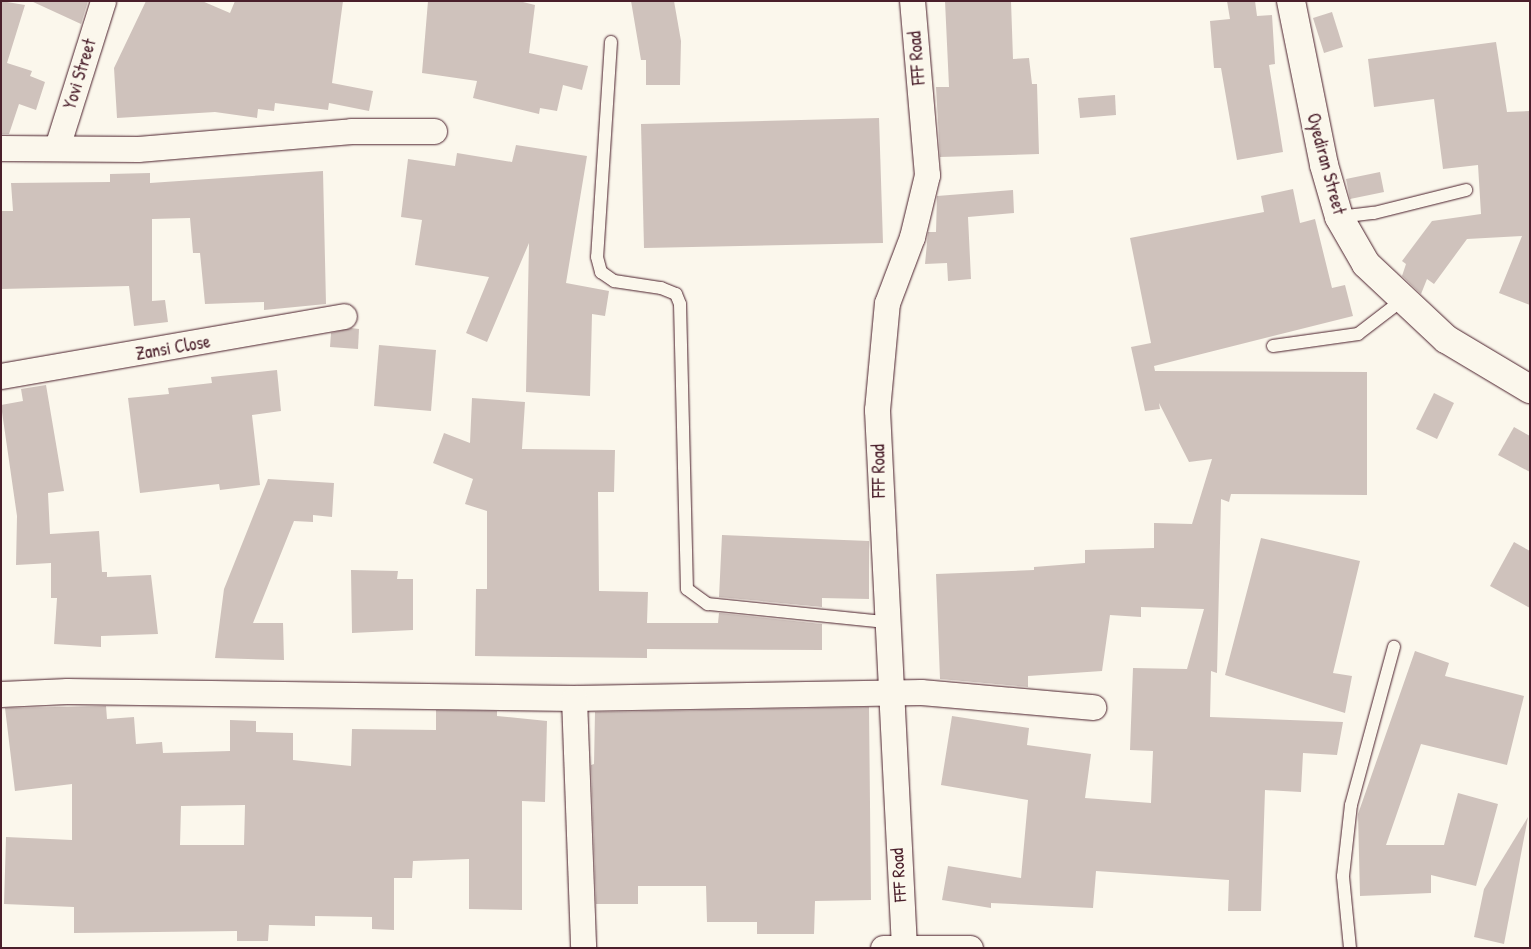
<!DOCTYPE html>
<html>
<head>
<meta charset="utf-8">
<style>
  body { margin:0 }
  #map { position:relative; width:1531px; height:949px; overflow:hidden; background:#fbf7ec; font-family:"Patrick Hand",sans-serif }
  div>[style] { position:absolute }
  .building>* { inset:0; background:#cfc2bc }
  .roads { filter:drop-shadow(0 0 1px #4a1f2b) drop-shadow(0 0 1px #4a1f2b) }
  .service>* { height:12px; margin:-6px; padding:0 6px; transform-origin:6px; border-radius:6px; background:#fbf7ec }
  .minor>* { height:25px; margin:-12.5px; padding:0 12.5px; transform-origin:12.5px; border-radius:12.5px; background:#fbf7ec }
  .tertiary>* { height:28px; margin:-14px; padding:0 14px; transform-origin:14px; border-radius:14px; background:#fbf7ec }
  span { translate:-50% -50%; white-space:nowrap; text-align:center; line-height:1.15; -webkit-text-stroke:4.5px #fbf7ec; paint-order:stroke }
  .street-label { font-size:18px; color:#4a1f2b }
  .frame { position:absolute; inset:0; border:2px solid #4a1f2b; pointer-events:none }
</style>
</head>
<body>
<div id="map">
  <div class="building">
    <div style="clip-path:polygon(1px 1px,25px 5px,7px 63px,32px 71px,30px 76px,45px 82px,36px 110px,19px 104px,9px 134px,1px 134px)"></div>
    <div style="clip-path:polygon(31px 1px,88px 1px,81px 24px)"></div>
    <div style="clip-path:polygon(146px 1px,202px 1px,230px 13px,235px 1px,343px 1px,332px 83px,373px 91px,369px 111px,329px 103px,328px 110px,275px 103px,274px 111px,258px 109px,257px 118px,215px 112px,117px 118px,114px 68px)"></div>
    <div style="clip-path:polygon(428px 1px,519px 1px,535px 5px,529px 53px,588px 66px,582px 90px,563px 85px,557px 111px,540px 108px,539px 114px,473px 98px,477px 81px,422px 73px)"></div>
    <div style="clip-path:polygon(631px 1px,674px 1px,681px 41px,680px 85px,646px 85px,646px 60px,641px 60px)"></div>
    <div style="clip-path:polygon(945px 1px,1011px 1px,1013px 59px,1029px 58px,1032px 84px,1037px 84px,1039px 154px,940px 157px,936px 87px,949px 87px)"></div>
    <div style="clip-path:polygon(1227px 1px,1255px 1px,1257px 16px,1272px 15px,1275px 64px,1269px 65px,1283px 152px,1237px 160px,1221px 68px,1214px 68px,1210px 21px,1230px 19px)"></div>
    <div style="clip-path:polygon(1332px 12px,1343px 47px,1324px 53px,1313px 18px)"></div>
    <div style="clip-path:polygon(1496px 42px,1507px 112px,1530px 111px,1530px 305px,1499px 293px,1522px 236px,1467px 239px,1434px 284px,1427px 279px,1421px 294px,1402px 276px,1406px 264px,1402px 261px,1432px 221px,1481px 214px,1478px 165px,1443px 169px,1434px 99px,1374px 107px,1368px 59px)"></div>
    <div style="clip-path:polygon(1115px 95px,1116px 115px,1080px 118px,1078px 98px)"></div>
    <div style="clip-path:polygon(879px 118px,883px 243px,644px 248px,641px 124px)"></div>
    <div style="clip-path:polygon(516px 145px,587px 156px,566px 283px,609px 291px,605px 316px,592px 314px,590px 396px,526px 392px,529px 243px,487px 342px,466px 333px,489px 277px,415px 265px,422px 220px,401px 217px,408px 159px,455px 166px,457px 153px,512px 162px)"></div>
    <div style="clip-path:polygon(323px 171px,326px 304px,264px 310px,264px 302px,205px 304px,200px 253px,193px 253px,190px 218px,152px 219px,152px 301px,165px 300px,168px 322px,134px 326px,129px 286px,1px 289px,1px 211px,13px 211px,11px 183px,110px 182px,110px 174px,150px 173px,150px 183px)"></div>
    <div style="clip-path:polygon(1380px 172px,1384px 192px,1350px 199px,1346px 179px)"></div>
    <div style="clip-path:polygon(1293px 189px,1300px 223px,1315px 219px,1332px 288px,1345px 285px,1353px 316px,1154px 366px,1155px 371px,1367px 372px,1367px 495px,1231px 494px,1229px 502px,1221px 499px,1217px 673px,1211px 671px,1210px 717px,1343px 722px,1337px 755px,1303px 753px,1301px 792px,1265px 790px,1261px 911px,1228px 911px,1229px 880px,1096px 871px,1093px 908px,991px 903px,991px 908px,942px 900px,948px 866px,1021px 878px,1028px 800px,941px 785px,952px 716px,1029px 728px,1027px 745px,1091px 754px,1085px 798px,1151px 803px,1153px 751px,1130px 750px,1133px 668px,1187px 669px,1204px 609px,1141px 607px,1141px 617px,1110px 615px,1102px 671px,1028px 676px,1028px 687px,940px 679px,936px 574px,1034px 570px,1034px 567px,1085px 563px,1085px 550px,1154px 548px,1154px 523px,1192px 524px,1212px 459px,1189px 462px,1159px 403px,1160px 409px,1145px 411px,1131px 347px,1151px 343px,1130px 238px,1264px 212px,1261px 196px)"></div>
    <div style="clip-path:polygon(1013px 190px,1014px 213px,968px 217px,971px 279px,948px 281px,947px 263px,925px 264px,928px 232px,936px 232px,937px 196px)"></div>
    <div style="clip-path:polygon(351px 328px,359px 329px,358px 349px,330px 347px,331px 333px)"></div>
    <div style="clip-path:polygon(379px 345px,436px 350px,431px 411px,374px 406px)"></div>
    <div style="clip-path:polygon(277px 370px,281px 411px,252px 415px,260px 485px,220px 490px,219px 484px,140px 493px,128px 398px,169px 394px,168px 388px,212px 383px,211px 377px)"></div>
    <div style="clip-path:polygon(46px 385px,64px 491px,48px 493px,50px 534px,99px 531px,102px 572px,107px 572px,107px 577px,151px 575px,158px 634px,101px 636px,101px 647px,54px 644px,57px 598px,51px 598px,51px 563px,16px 565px,17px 516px,1px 405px,23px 401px,21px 389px)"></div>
    <div style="clip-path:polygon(1434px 393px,1454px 403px,1437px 439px,1416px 429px)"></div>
    <div style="clip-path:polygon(472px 398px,525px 402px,522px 449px,615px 450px,614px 492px,598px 492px,599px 591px,648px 592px,647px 623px,718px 623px,719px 613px,822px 624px,822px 650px,647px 649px,647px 658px,475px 656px,476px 589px,487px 589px,487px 511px,465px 504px,473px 479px,433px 463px,444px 433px,470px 443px)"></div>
    <div style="clip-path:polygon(1514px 427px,1530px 436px,1530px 472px,1498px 455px)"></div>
    <div style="clip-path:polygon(268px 479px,334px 483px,332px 517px,313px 515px,313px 522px,294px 521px,253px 623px,283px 623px,284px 660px,215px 658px,224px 589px)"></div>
    <div style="clip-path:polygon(722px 535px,869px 541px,869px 599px,822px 598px,822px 607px,719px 597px)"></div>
    <div style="clip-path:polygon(1261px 538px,1360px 561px,1333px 673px,1352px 676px,1345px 713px,1225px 675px)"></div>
    <div style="clip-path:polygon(1514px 542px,1530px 551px,1530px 608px,1490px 586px)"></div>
    <div style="clip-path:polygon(351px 570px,398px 571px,397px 579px,413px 579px,413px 630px,352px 633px)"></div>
    <div style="clip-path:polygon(1415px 651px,1449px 663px,1445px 676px,1524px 696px,1507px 765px,1421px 744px,1386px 845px,1444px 845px,1458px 793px,1498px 804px,1476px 886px,1431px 875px,1431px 893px,1360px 896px,1358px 814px)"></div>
    <div style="clip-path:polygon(evenodd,106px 706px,107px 719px,134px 717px,136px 744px,162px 742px,163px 753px,230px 751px,230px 720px,256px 721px,256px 732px,293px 733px,293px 760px,351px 766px,352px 729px,436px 730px,436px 710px,497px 711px,497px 716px,547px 721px,545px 802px,522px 801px,522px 910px,469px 909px,469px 859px,413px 861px,412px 878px,394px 878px,394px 930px,372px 929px,372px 917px,315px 916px,315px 926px,269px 925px,268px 941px,237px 941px,237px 931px,74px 933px,74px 907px,4px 904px,6px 837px,72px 840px,72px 784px,15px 791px,5px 708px,106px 706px,245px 805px,244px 845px,180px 845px,181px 806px,245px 805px)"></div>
    <div style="clip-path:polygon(869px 707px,871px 900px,815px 901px,814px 934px,757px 934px,757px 922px,707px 922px,706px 886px,638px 886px,638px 904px,596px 904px,591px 765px,594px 764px,595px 712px)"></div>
    <div style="clip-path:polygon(1528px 817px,1504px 944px,1474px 937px,1484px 889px)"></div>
  </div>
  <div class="roads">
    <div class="service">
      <div style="left:611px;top:42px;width:215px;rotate:93.7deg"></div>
      <div style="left:597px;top:257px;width:16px;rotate:75deg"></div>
      <div style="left:601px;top:272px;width:16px;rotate:35deg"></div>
      <div style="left:614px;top:281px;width:48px;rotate:8.5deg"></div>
      <div style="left:661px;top:288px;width:16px;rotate:22deg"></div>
      <div style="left:676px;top:294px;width:11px;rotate:68deg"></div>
      <div style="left:680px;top:304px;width:285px;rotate:88.6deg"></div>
      <div style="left:687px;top:589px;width:26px;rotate:36deg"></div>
      <div style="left:708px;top:604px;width:178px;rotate:5.8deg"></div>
      <div style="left:1339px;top:217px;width:35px;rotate:-7deg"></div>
      <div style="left:1374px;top:213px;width:95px;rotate:-14deg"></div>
      <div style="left:1273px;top:346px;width:86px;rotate:-8deg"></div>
      <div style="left:1358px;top:334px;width:54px;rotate:-37.5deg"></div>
      <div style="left:1350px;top:948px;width:72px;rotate:-95.6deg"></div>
      <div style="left:1343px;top:876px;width:71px;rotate:-83.6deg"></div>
      <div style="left:1351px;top:805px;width:164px;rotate:-74.8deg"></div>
    </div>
    <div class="minor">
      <div style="left:57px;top:147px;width:153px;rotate:-72.5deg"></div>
      <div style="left:1px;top:148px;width:137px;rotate:0.4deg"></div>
      <div style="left:138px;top:149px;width:214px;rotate:-4.8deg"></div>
      <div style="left:351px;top:131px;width:83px"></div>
      <div style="left:1px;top:376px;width:348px;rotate:-9.9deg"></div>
      <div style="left:1px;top:694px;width:66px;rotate:-2.6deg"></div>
      <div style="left:67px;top:691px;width:507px;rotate:0.79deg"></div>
      <div style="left:574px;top:698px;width:347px;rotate:-1deg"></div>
      <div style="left:921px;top:692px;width:173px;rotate:5deg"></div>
      <div style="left:574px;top:698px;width:250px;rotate:87.9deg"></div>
      <div style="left:904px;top:947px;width:538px;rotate:-92.88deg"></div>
      <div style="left:877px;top:410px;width:107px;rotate:-84.7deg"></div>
      <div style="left:887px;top:303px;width:71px;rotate:-69.3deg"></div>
      <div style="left:912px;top:237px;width:64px;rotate:-76.4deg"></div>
      <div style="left:927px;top:175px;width:175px;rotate:-94.9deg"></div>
      <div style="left:883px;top:948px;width:87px"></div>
    </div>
    <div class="tertiary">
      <div style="left:1291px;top:1px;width:167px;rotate:78.6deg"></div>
      <div style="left:1324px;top:165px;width:54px;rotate:73.9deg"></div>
      <div style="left:1339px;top:217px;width:54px;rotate:60.1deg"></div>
      <div style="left:1366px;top:264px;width:110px;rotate:43.2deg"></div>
      <div style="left:1446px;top:339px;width:98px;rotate:30.8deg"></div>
    </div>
  </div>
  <div class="street-label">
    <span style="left:917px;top:58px;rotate:-95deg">FFF Road</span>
    <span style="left:80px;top:74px;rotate:-73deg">Yovi Street</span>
    <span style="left:1326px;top:164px;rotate:75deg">Oyediran Street</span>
    <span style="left:173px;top:348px;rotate:-10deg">Zansi Close</span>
    <span style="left:879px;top:471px;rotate:-91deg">FFF Road</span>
    <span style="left:899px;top:875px;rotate:-94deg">FFF Road</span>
  </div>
  <div class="frame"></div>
</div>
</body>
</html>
